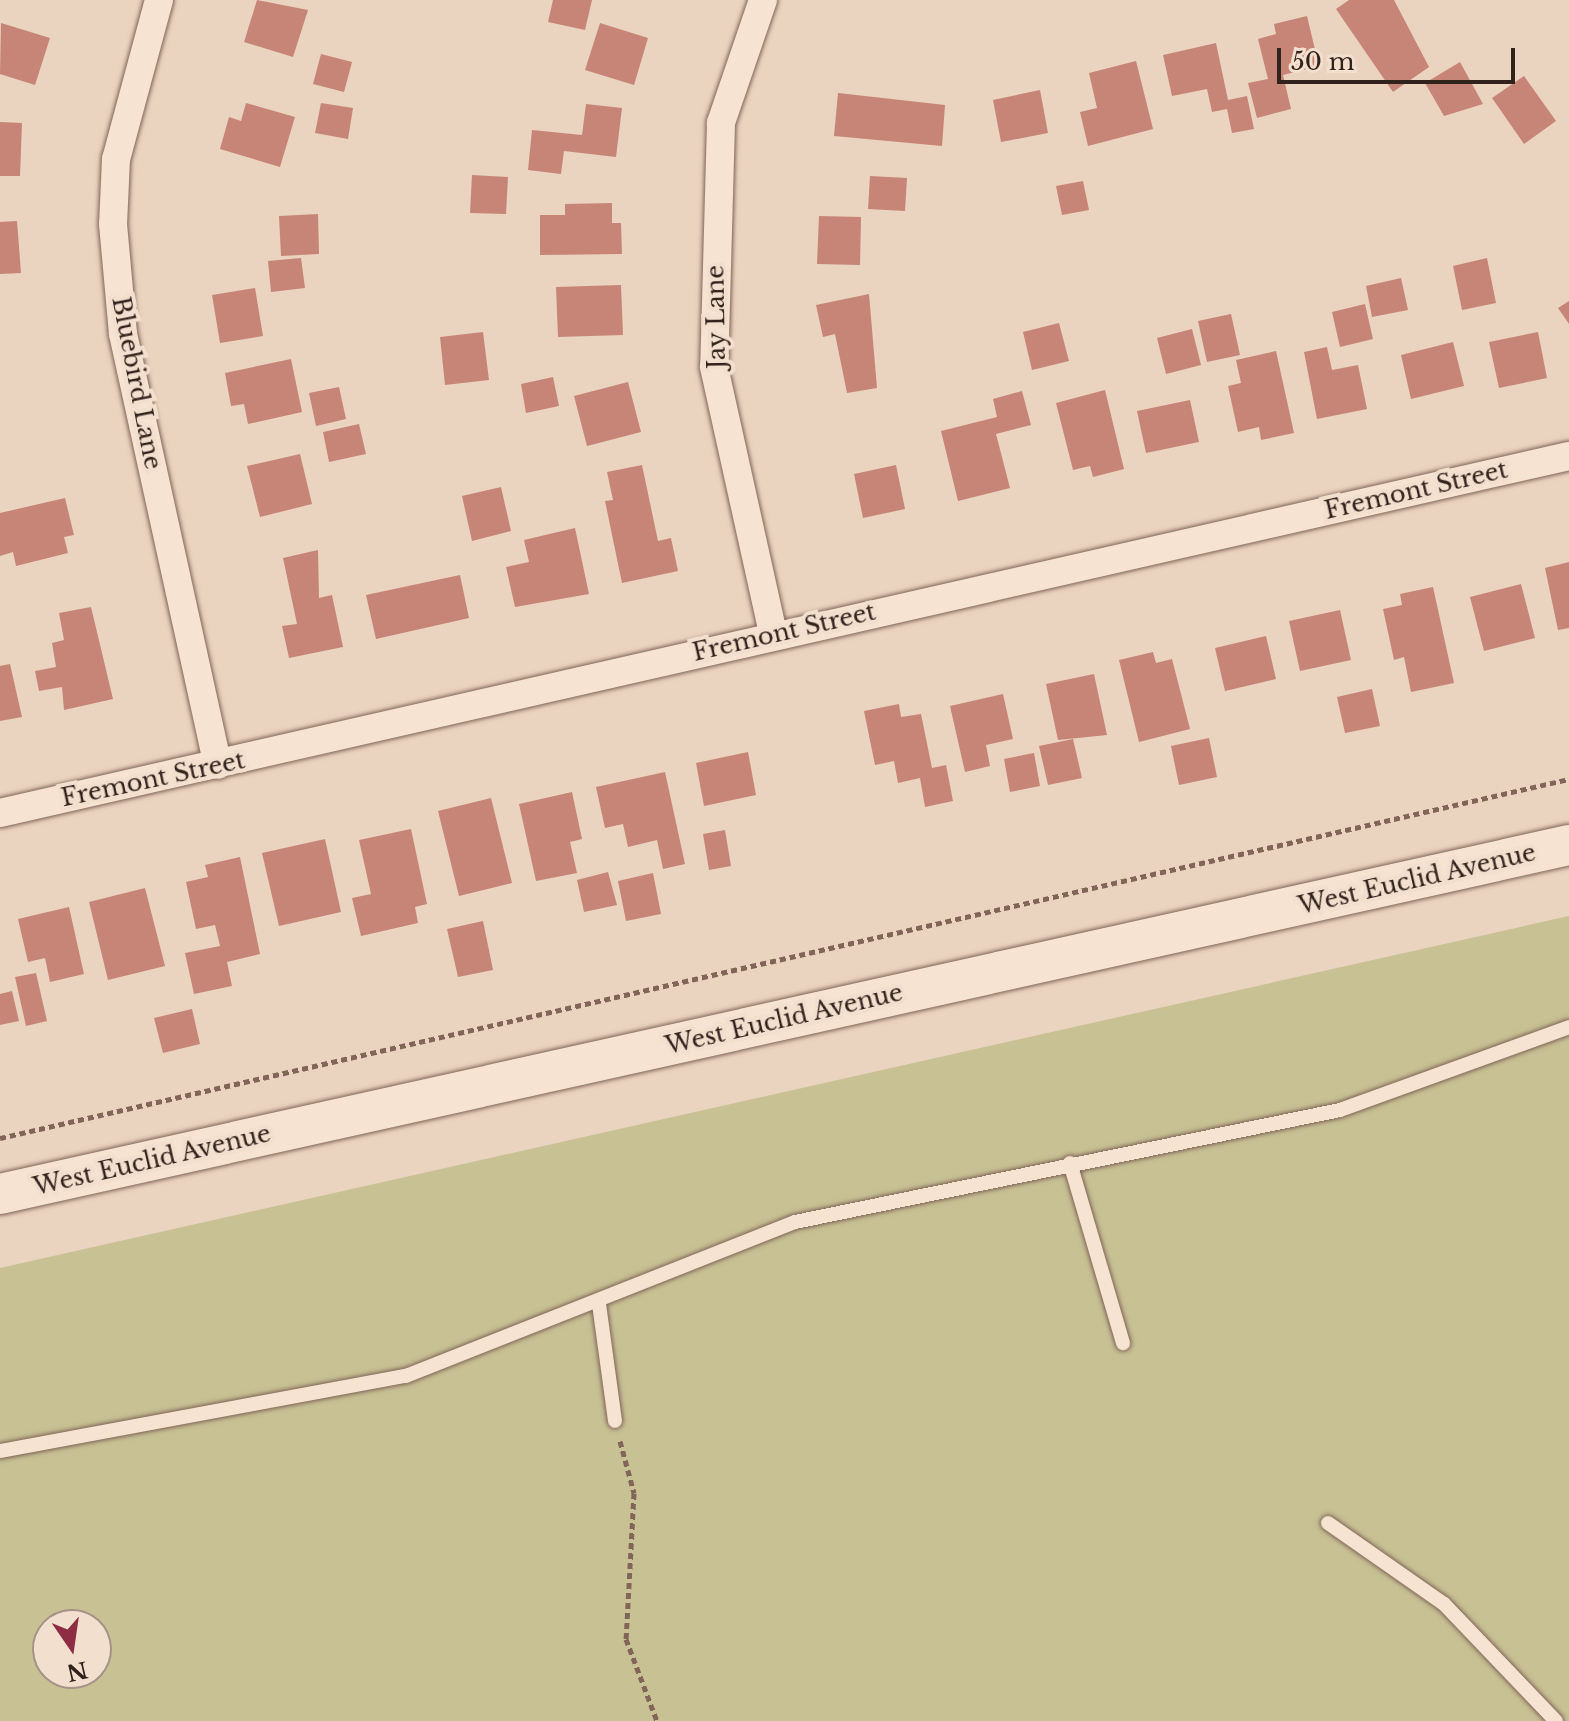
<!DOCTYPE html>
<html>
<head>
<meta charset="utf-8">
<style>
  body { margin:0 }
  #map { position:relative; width:1569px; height:1721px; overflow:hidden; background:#ead3bf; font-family:"Libre Baskerville",serif }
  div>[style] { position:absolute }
  .green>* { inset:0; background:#c7c194 }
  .building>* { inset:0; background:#c78577 }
  .path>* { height:5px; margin-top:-2.5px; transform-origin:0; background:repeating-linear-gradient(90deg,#826558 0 6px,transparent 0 10px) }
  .roads { filter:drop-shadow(0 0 2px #826558) drop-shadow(0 0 2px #826558) }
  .lane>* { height:14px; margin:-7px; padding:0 7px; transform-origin:7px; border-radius:7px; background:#f6e3d1 }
  .street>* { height:28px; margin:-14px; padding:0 14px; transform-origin:14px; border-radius:14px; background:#f6e3d1 }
  .secondary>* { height:40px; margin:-20px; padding:0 20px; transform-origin:20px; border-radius:20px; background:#f6e3d1 }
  span { translate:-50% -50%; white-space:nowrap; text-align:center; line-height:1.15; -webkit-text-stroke:8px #f2dfce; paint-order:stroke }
  .street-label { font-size:24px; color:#32221c }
  .north { position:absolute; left:32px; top:1609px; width:80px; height:80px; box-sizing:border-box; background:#f2dfce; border:2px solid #a59387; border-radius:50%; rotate:167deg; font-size:22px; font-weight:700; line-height:32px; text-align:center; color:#32221c }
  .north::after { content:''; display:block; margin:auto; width:28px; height:36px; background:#8d2c43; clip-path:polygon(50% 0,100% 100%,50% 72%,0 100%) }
  .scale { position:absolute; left:1277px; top:48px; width:238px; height:36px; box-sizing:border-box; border:4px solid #32221c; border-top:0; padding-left:10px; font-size:24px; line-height:28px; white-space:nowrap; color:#32221c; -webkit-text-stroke:6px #f2dfce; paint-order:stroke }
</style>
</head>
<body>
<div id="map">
  <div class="green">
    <div style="clip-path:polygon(evenodd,1569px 916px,1569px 1721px,0 1721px,0 1268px,1569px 916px,48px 1625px,96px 1625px,96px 1673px,48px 1673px,48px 1625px)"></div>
  </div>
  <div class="building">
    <div style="clip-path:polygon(257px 0,308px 10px,293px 57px,244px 42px)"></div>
    <div style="clip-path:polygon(553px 0,592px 0,585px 30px,548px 22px)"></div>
    <div style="clip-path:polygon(1349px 0,1394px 0,1429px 67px,1393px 92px,1336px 9px)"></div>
    <div style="clip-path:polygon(1307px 16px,1319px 66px,1283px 75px,1291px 109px,1257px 118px,1248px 83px,1268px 79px,1258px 39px,1276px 34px,1274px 24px)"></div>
    <div style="clip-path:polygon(1px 23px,50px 38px,35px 85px,0 74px)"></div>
    <div style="clip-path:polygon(600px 23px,648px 38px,634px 85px,585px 70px)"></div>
    <div style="clip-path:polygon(1216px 43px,1228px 100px,1247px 96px,1254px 129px,1232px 133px,1227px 109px,1212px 112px,1207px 89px,1172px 96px,1163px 55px)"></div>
    <div style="clip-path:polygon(321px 54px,352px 62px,344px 92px,313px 84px)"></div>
    <div style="clip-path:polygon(1136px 61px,1153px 129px,1088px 146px,1080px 112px,1097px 108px,1089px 73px)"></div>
    <div style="clip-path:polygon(1460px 62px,1483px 104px,1444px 116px,1425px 83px)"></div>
    <div style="clip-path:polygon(1524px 76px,1556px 121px,1524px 144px,1492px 98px)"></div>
    <div style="clip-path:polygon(1040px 90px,1048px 133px,1001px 142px,993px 100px)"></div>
    <div style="clip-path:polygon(838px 93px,945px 105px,942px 146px,834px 136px)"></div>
    <div style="clip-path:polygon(246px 103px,295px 117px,280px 167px,220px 149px,229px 117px,241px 121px)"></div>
    <div style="clip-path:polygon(321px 103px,353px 108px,348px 139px,315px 133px)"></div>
    <div style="clip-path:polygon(586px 104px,622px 108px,616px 157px,564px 151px,561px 174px,528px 170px,532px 130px,582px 135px)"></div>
    <div style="clip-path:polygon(0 122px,22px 123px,20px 176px,0 176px)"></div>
    <div style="clip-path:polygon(472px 175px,508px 177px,506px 214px,470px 213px)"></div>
    <div style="clip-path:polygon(870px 176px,907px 178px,905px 211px,868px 209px)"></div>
    <div style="clip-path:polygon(1083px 181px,1089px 210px,1062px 215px,1056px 186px)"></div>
    <div style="clip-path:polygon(612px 203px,612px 223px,621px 223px,622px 254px,540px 255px,540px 215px,565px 215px,565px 204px)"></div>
    <div style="clip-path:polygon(318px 214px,319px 254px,281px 256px,279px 216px)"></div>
    <div style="clip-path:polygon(819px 216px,861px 217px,860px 265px,817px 264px)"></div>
    <div style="clip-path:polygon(17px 221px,21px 273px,0 274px,0 222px)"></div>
    <div style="clip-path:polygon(301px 258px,305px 288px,271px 292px,268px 261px)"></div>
    <div style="clip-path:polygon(1487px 258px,1496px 303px,1462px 310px,1453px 266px)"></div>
    <div style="clip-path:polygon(1401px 278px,1408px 310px,1372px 317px,1366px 286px)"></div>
    <div style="clip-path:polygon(621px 285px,623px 335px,558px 337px,556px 287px)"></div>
    <div style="clip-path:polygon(255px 288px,263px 336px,220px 343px,212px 295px)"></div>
    <div style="clip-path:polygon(869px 294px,877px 388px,847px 393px,835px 334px,823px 337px,816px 305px)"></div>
    <div style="clip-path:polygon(1569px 301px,1569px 324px,1558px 308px)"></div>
    <div style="clip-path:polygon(1365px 304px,1373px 339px,1340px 347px,1332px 312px)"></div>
    <div style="clip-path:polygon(1231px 314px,1240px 355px,1207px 362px,1198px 321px)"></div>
    <div style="clip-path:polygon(1059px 323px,1069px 361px,1032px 370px,1023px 332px)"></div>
    <div style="clip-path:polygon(1192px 329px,1201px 365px,1166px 374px,1157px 338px)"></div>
    <div style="clip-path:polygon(483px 332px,489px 380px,445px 385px,440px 337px)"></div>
    <div style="clip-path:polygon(1538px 332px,1547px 378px,1499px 388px,1489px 342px)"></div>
    <div style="clip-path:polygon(1453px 342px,1464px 386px,1411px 399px,1401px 355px)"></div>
    <div style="clip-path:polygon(1327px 347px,1332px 370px,1358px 365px,1367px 409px,1317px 419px,1304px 352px)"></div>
    <div style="clip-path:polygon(1276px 351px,1294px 433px,1261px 440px,1259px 427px,1238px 432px,1228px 386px,1241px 383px,1236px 360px)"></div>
    <div style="clip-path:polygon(291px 359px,302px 412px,248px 424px,244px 404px,231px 406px,225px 373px)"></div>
    <div style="clip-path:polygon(553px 377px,559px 406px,526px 413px,521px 384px)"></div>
    <div style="clip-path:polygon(628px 382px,641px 432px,587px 446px,574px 396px)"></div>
    <div style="clip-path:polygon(339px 387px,346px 419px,316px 426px,309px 393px)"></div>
    <div style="clip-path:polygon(1105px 390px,1124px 469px,1093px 477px,1090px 466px,1073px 470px,1056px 403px)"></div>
    <div style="clip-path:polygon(1022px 391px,1031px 425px,996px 434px,1010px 488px,958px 501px,941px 431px,997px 417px,993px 399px)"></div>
    <div style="clip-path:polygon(1190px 400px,1199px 442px,1146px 453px,1137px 411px)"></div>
    <div style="clip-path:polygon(359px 424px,366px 454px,329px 462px,323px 432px)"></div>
    <div style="clip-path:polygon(300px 454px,312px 504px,260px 517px,247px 466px)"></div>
    <div style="clip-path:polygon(642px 465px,658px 541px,671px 538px,678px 571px,622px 583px,605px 501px,613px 500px,607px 472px)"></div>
    <div style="clip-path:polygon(896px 465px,905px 509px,863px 518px,854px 474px)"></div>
    <div style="clip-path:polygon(501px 487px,511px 531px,472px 541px,462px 496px)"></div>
    <div style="clip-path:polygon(65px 498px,74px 535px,64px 537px,68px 553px,16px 566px,13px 552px,0 556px,0 513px)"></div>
    <div style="clip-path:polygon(575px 528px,589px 594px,515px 607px,506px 567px,529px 562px,524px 540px)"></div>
    <div style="clip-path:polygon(318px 550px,319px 598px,332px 595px,343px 647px,289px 658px,282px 626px,297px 624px,283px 558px)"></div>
    <div style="clip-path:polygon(1569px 562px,1569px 628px,1558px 630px,1545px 568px)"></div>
    <div style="clip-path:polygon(460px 575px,469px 618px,376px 639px,366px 595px)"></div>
    <div style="clip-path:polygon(1521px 584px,1535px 638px,1484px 651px,1470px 597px)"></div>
    <div style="clip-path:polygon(1433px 587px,1454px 683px,1411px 692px,1404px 657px,1394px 660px,1383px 609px,1402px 605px,1400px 594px)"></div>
    <div style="clip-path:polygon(91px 607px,113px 699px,64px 710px,62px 687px,39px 691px,35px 671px,56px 667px,52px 643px,64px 640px,59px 613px)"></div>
    <div style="clip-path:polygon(1340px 610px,1351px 660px,1300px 671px,1289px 621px)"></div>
    <div style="clip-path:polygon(1266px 636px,1276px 679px,1225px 691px,1215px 648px)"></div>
    <div style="clip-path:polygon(1153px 652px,1156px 663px,1172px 659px,1190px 729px,1139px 742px,1119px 660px)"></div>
    <div style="clip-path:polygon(10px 664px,22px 717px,0 721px,0 666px)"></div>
    <div style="clip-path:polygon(1094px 674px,1107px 735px,1058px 740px,1046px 684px)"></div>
    <div style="clip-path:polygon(1372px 689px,1380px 726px,1345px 733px,1337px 697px)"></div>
    <div style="clip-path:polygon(1003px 694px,1013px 739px,986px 745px,990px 766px,965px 772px,950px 706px)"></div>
    <div style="clip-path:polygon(899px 704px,901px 717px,921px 714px,932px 768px,946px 765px,953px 801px,925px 807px,920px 778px,898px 783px,894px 761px,875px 765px,864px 711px)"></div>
    <div style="clip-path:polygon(1209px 738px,1217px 777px,1179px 785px,1171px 746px)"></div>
    <div style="clip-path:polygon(1073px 739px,1082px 778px,1048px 785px,1039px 746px)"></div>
    <div style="clip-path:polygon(748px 752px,756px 795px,704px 806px,696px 763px)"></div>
    <div style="clip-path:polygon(1034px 753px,1040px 786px,1010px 792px,1004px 759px)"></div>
    <div style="clip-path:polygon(665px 772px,685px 864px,663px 869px,657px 840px,628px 847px,623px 824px,605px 828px,596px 787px)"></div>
    <div style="clip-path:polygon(572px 792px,582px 839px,570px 842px,577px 873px,536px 881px,519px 804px)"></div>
    <div style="clip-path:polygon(491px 798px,512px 883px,459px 896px,438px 811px)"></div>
    <div style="clip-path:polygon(411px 829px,427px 904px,415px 907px,418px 923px,361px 936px,352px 898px,371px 894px,359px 840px)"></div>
    <div style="clip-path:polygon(725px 830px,731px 866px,709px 870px,703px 834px)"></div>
    <div style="clip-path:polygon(325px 839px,341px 912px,279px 926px,262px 853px)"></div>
    <div style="clip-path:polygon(240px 857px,260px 954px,227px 962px,232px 986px,194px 994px,185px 953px,220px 946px,215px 925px,196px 929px,186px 882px,208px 877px,205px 865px)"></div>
    <div style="clip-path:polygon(608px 872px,617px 905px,584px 912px,577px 880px)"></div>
    <div style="clip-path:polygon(653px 873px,661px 914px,626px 921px,618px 881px)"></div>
    <div style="clip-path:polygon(145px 888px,165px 966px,108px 980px,89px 902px)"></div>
    <div style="clip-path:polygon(69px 907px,84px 974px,50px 982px,45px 958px,28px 962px,18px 919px)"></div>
    <div style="clip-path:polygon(483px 921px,493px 970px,458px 977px,447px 929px)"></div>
    <div style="clip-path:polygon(36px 973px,47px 1021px,26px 1026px,15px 977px)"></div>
    <div style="clip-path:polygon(12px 991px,19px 1021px,0 1025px,0 994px)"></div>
    <div style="clip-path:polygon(192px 1009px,200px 1044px,163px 1053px,154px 1018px)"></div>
  </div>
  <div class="path">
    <div style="left:0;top:1138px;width:1610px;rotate:-12.89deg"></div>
    <div style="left:620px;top:1441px;width:54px;rotate:74.9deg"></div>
    <div style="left:634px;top:1493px;width:146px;rotate:93.1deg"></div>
    <div style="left:626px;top:1639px;width:88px;rotate:69.3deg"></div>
  </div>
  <div class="roads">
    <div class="lane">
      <div style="left:1070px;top:1163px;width:188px;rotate:73.6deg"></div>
      <div style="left:599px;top:1304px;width:118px;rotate:82.2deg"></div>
      <div style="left:0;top:1451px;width:413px;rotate:-10.5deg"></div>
      <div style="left:406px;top:1376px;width:418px;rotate:-21.6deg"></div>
      <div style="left:795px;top:1222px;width:556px;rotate:-11.61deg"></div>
      <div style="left:1340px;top:1110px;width:244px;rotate:-19.9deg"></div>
      <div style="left:1328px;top:1523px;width:141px;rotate:34.9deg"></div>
      <div style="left:1444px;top:1604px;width:162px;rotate:46.3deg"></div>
    </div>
    <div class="street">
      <div style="left:159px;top:0;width:165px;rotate:105.1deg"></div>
      <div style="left:116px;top:159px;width:65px;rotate:92.6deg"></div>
      <div style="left:113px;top:224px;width:110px;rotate:84.8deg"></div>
      <div style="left:123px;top:334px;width:441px;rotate:77.6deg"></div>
      <div style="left:763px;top:0;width:130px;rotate:108.9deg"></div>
      <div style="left:721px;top:123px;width:244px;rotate:91.6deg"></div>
      <div style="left:714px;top:367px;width:273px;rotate:77.5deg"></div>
      <div style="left:0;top:813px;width:1609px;rotate:-12.82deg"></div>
    </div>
    <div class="secondary">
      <div style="left:0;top:1194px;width:1607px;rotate:-12.54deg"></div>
    </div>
  </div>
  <div class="street-label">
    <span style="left:716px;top:317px;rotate:-91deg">Jay Lane</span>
    <span style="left:137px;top:383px;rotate:79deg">Bluebird Lane</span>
    <span style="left:1416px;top:490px;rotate:-13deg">Fremont Street</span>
    <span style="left:784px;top:632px;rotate:-13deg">Fremont Street</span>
    <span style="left:153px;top:779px;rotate:-12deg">Fremont Street</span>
    <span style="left:1417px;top:879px;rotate:-13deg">West Euclid Avenue</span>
    <span style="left:784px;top:1019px;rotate:-13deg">West Euclid Avenue</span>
    <span style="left:152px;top:1160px;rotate:-13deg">West Euclid Avenue</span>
  </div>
  <div class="north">N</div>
  <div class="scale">50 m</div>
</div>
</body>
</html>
